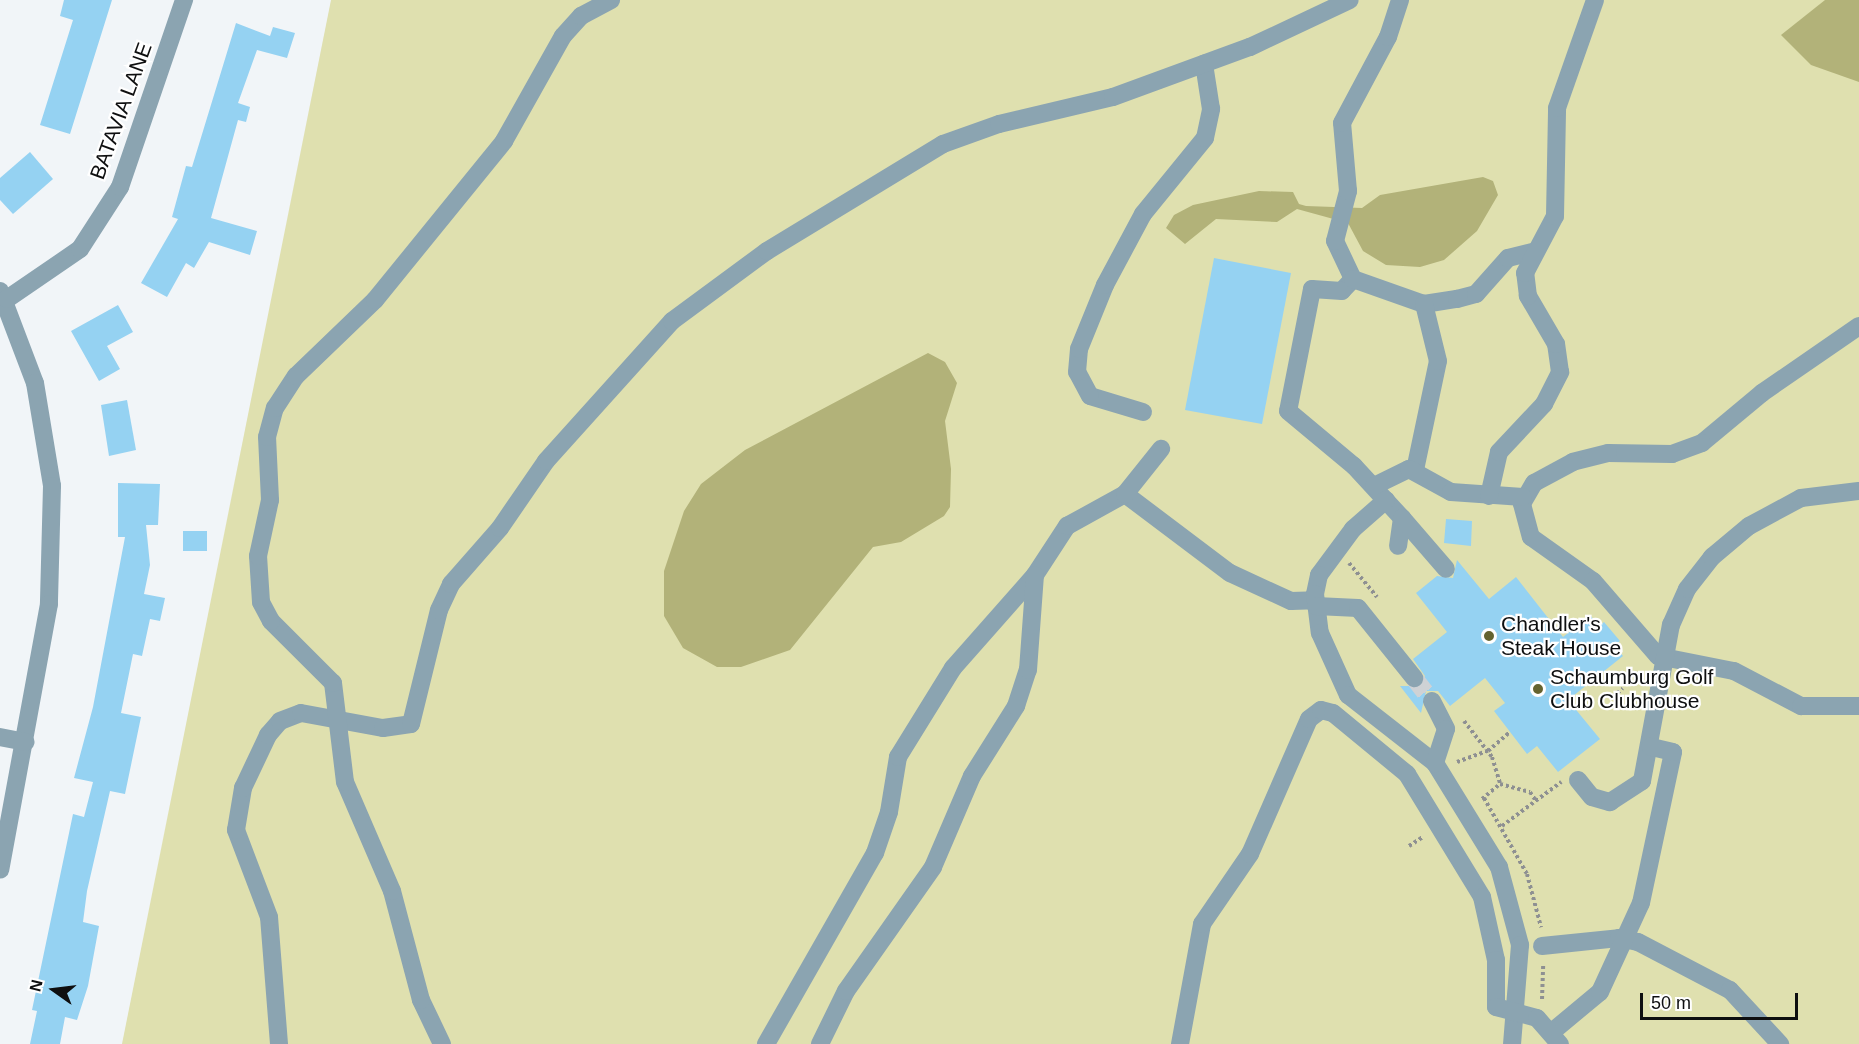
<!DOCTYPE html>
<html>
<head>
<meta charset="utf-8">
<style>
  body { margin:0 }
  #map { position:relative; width:1859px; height:1044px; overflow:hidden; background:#f1f5f8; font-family:Helvetica,sans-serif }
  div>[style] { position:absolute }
  .green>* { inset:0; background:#dfe0af }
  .water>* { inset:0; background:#b2b279 }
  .building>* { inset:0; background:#95d2f2 }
  .minor-tunnel>* { height:18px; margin-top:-9px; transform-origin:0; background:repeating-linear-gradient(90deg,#cfd2d5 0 18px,transparent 0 27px) }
  .path>* { height:4px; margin-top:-2px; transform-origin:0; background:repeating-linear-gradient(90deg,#8e9092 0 3px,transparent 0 6px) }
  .minor>* { height:18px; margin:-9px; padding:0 9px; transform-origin:9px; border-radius:9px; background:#8ba4b1 }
  .dots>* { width:16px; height:16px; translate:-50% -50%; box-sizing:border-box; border:3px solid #fff; border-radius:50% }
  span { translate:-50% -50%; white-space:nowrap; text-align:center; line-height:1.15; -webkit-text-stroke:4.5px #fff; paint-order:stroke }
  .street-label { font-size:21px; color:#0e0f10 }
  .poi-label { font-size:21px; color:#0e0f10 }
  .left { translate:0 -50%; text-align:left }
  .north { position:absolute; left:24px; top:960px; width:60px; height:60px; -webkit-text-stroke:4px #fff; paint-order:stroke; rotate:284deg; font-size:16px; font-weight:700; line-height:24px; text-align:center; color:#0e0f10 }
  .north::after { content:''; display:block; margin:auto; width:21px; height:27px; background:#0e0f10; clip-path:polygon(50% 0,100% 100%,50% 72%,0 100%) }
  .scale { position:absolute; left:1640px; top:993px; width:158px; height:27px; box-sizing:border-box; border:3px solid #0e0f10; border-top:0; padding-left:8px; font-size:18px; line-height:21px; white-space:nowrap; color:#0e0f10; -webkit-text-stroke:4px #fff; paint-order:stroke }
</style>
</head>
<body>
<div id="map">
  <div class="green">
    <div style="clip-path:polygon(331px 0,1859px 0,1859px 1044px,122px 1044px)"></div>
  </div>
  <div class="water">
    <div style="clip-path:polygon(1825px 0,1859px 0,1859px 82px,1811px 65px,1781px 35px)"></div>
    <div style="clip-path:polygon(1483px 177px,1493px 181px,1498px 195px,1477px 231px,1444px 260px,1420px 267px,1386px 265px,1363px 251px,1348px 223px,1297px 209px,1277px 222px,1216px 219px,1185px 244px,1166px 228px,1174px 215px,1193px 205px,1259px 191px,1293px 192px,1299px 204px,1306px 206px,1362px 208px,1380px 195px)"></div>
    <div style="clip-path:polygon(928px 353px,945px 362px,957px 383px,945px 421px,951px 469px,950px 507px,944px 516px,901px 542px,873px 547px,790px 650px,741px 667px,717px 667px,683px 648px,664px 616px,664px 571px,684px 511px,701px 484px,745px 450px)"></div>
  </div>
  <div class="building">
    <div style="clip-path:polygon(64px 0,112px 0,70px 134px,40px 125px,73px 20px,60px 16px)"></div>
    <div style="clip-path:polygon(236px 23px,270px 36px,273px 27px,295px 33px,287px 58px,257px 50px,238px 103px,250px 107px,246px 122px,238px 120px,211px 218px,257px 231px,250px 255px,209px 242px,194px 268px,186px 263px,167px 297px,141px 283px,178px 219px,172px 217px,186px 166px,192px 167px)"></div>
    <div style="clip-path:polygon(30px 152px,53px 179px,13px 214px,0 200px,0 178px)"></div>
    <div style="clip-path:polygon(1214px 258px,1291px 273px,1262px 424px,1185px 410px)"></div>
    <div style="clip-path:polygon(118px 305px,133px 332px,107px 346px,120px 369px,99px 381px,71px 331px)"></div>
    <div style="clip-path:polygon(127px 400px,136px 450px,109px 456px,101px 405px)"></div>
    <div style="clip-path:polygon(118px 483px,160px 484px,158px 525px,146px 525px,150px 565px,144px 594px,165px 598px,160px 621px,150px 619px,142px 656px,133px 654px,121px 713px,141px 717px,125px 794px,110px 791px,87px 891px,83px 922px,99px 926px,88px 986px,77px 1020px,65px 1017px,60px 1044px,30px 1044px,37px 1011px,32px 1010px,73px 814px,84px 817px,93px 782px,74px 778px,93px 707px,125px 537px,118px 537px)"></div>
    <div style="clip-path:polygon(1446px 519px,1472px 521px,1471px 546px,1444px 543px)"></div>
    <div style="clip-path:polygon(183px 531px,207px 531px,207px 551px,183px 551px)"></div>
    <div style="clip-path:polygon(1457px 560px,1489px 599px,1516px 577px,1563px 637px,1590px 615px,1599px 626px,1604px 622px,1620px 641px,1614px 645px,1623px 656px,1568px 700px,1600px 739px,1558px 772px,1537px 746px,1527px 754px,1494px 711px,1505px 703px,1485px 678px,1450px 706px,1438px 691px,1426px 691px,1421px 713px,1400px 686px,1421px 686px,1425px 676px,1413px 659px,1447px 632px,1416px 593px,1437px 576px,1453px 578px)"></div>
  </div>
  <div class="minor-tunnel">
    <div style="left:1414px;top:678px;width:29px;rotate:52deg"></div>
  </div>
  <div class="path">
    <div style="left:1349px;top:563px;width:44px;rotate:50.5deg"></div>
    <div style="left:1613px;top:697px;width:13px;rotate:-42deg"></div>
    <div style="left:1464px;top:721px;width:46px;rotate:52.1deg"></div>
    <div style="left:1492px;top:757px;width:28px;rotate:73deg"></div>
    <div style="left:1500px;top:784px;width:31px;rotate:15deg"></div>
    <div style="left:1530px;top:792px;width:11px;rotate:56deg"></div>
    <div style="left:1457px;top:762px;width:33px;rotate:-20deg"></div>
    <div style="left:1488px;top:751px;width:29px;rotate:-41deg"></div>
    <div style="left:1484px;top:798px;width:87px;rotate:60.5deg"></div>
    <div style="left:1527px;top:874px;width:55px;rotate:75.2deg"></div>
    <div style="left:1482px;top:799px;width:23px;rotate:-40deg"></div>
    <div style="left:1502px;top:826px;width:74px;rotate:-36.7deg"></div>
    <div style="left:1409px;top:846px;width:17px;rotate:-33deg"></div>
    <div style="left:1542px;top:999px;width:34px;rotate:-88deg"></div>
  </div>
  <div class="minor">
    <div style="left:1353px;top:279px;width:16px;rotate:133deg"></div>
    <div style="left:1342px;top:291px;width:30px;rotate:-176deg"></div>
    <div style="left:1312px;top:289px;width:124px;rotate:101.1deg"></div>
    <div style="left:1288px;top:411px;width:86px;rotate:39.8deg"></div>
    <div style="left:1354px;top:466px;width:71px;rotate:47.3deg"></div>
    <div style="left:1402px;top:518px;width:28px;rotate:98deg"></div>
    <div style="left:1353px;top:279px;width:42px;rotate:-115.3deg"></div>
    <div style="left:1335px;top:241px;width:52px;rotate:-75.4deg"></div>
    <div style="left:1348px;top:191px;width:68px;rotate:-95deg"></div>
    <div style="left:1342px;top:123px;width:98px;rotate:-61.9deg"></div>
    <div style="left:1388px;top:37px;width:39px;rotate:-72deg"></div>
    <div style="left:1353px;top:279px;width:75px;rotate:19.4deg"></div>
    <div style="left:1424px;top:304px;width:33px;rotate:-9deg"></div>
    <div style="left:1457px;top:299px;width:20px;rotate:-15deg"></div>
    <div style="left:1476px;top:294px;width:48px;rotate:-48.4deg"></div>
    <div style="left:1508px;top:258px;width:25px;rotate:-14deg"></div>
    <div style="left:0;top:291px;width:98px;rotate:69.2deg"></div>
    <div style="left:35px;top:383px;width:104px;rotate:80.6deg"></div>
    <div style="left:52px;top:486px;width:118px;rotate:91.5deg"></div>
    <div style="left:49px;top:604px;width:270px;rotate:100.4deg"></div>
    <div style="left:7px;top:299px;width:88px;rotate:-34.4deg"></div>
    <div style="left:80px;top:249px;width:74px;rotate:-57.2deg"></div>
    <div style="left:120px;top:187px;width:198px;rotate:-71.1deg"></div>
    <div style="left:1859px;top:326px;width:118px;rotate:145.4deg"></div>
    <div style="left:1762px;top:393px;width:78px;rotate:140.2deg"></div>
    <div style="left:1702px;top:443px;width:32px;rotate:160deg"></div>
    <div style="left:1672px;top:454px;width:64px;rotate:-179.1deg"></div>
    <div style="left:1608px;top:453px;width:36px;rotate:166deg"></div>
    <div style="left:1573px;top:462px;width:44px;rotate:151.7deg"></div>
    <div style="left:1534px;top:483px;width:24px;rotate:120deg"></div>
    <div style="left:1522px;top:504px;width:34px;rotate:75deg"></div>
    <div style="left:1531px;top:537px;width:76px;rotate:35.4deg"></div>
    <div style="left:1593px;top:581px;width:99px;rotate:49.1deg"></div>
    <div style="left:1658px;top:656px;width:77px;rotate:11.2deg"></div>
    <div style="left:1734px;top:671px;width:76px;rotate:27.6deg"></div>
    <div style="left:1801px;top:706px;width:58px"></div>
    <div style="left:1143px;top:412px;width:55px;rotate:-163.2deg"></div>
    <div style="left:1090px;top:396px;width:27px;rotate:-118deg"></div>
    <div style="left:1077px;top:372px;width:23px;rotate:-85deg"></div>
    <div style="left:1079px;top:349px;width:69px;rotate:-67.9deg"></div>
    <div style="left:1105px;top:285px;width:81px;rotate:-61.8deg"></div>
    <div style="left:1143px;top:214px;width:98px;rotate:-50.8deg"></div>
    <div style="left:1205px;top:138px;width:30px;rotate:-78deg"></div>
    <div style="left:1211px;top:109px;width:46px;rotate:-98.8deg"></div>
    <div style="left:1415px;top:470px;width:111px;rotate:-78.1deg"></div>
    <div style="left:1438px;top:361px;width:59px;rotate:-103.8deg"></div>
    <div style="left:1374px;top:486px;width:39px;rotate:-26deg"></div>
    <div style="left:1409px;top:469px;width:48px;rotate:28.7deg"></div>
    <div style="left:1451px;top:492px;width:72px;rotate:4deg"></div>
    <div style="left:1125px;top:494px;width:131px;rotate:37deg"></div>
    <div style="left:1230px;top:573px;width:67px;rotate:24.7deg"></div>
    <div style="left:1291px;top:601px;width:24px;rotate:-2deg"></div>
    <div style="left:1489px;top:496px;width:45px;rotate:-77.2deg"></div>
    <div style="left:1499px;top:452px;width:66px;rotate:-46.8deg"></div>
    <div style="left:1544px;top:404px;width:36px;rotate:-63deg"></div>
    <div style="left:1560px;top:372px;width:28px;rotate:-98deg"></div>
    <div style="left:1556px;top:344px;width:56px;rotate:-120.3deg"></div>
    <div style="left:1528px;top:296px;width:23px;rotate:-97deg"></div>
    <div style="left:1525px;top:273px;width:64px;rotate:-62.2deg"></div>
    <div style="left:1555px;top:216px;width:108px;rotate:-88.9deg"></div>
    <div style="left:1557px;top:108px;width:114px;rotate:-70.6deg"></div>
    <div style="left:1386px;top:500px;width:44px;rotate:138.7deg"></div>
    <div style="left:1353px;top:529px;width:57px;rotate:126.5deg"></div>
    <div style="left:1319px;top:575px;width:19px;rotate:102deg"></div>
    <div style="left:1315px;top:594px;width:39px;rotate:83deg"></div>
    <div style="left:1320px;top:633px;width:68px;rotate:65.7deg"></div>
    <div style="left:1348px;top:695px;width:110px;rotate:38deg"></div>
    <div style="left:1435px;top:763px;width:122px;rotate:58.4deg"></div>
    <div style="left:1499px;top:867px;width:81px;rotate:74.9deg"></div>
    <div style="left:1520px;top:945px;width:99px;rotate:94.6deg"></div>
    <div style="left:1402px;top:518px;width:67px;rotate:49.2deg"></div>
    <div style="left:1316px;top:606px;width:42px;rotate:2.7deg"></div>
    <div style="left:1358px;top:608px;width:90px;rotate:51.3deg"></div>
    <div style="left:1432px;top:701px;width:31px;rotate:63deg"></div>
    <div style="left:1446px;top:729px;width:36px;rotate:108deg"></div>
    <div style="left:0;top:737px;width:26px;rotate:11deg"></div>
    <div style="left:1578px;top:780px;width:22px;rotate:51deg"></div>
    <div style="left:1592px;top:797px;width:19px;rotate:16deg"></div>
    <div style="left:1610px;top:802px;width:38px;rotate:-33deg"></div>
    <div style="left:1642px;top:781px;width:159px;rotate:-79.5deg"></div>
    <div style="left:1671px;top:625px;width:39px;rotate:-66deg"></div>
    <div style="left:1687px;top:589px;width:41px;rotate:-52deg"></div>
    <div style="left:1712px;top:557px;width:48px;rotate:-40deg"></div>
    <div style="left:1749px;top:526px;width:59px;rotate:-28.3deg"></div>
    <div style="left:1801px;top:498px;width:58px;rotate:-6.9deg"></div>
    <div style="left:1542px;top:946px;width:77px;rotate:-5.9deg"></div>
    <div style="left:1619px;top:938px;width:19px;rotate:12deg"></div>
    <div style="left:1638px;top:942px;width:104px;rotate:27.6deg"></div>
    <div style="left:1730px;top:990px;width:74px;rotate:47.2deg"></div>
    <div style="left:1553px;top:1031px;width:61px;rotate:-39.7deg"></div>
    <div style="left:1600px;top:992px;width:98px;rotate:-65.3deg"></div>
    <div style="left:1641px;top:903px;width:154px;rotate:-78deg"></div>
    <div style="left:1673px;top:752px;width:23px;rotate:-167deg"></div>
    <div style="left:279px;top:1044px;width:127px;rotate:-94.5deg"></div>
    <div style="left:269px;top:917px;width:93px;rotate:-110.8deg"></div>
    <div style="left:236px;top:830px;width:43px;rotate:-80.5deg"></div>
    <div style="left:243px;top:788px;width:59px;rotate:-64.7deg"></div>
    <div style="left:268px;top:735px;width:18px;rotate:-49deg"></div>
    <div style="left:280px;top:721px;width:22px;rotate:-21deg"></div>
    <div style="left:301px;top:713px;width:83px;rotate:10.4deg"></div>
    <div style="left:383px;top:728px;width:28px;rotate:-8deg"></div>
    <div style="left:411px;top:724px;width:117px;rotate:-76.2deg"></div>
    <div style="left:439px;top:610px;width:29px;rotate:-65deg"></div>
    <div style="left:451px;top:584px;width:74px;rotate:-48.8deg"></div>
    <div style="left:500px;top:528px;width:81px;rotate:-55.5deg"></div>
    <div style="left:546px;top:461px;width:188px;rotate:-48deg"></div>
    <div style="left:672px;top:321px;width:118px;rotate:-36.4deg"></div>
    <div style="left:767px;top:251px;width:206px;rotate:-31.3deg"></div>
    <div style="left:943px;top:144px;width:59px;rotate:-19.7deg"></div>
    <div style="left:999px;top:124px;width:117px;rotate:-13.3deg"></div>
    <div style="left:1113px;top:97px;width:146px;rotate:-20.1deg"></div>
    <div style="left:1250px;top:47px;width:110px;rotate:-25.2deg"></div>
    <div style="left:442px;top:1044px;width:49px;rotate:-115.5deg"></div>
    <div style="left:421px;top:1000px;width:113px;rotate:-104.9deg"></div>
    <div style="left:392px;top:891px;width:119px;rotate:-113.3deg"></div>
    <div style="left:345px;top:782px;width:100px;rotate:-96.9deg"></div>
    <div style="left:333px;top:683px;width:88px;rotate:-135deg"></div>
    <div style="left:271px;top:621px;width:21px;rotate:-118deg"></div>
    <div style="left:261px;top:602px;width:46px;rotate:-93.7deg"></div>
    <div style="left:258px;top:556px;width:57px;rotate:-77.9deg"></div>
    <div style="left:270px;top:500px;width:63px;rotate:-92.7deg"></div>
    <div style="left:267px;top:437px;width:30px;rotate:-75deg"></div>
    <div style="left:275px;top:408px;width:38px;rotate:-57deg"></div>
    <div style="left:296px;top:376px;width:110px;rotate:-43.9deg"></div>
    <div style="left:375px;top:300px;width:205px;rotate:-50.9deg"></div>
    <div style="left:504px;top:141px;width:120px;rotate:-60.7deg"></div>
    <div style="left:563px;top:36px;width:27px;rotate:-48deg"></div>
    <div style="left:581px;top:16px;width:34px;rotate:-28deg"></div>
    <div style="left:766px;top:1044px;width:220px;rotate:-60.3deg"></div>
    <div style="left:875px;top:853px;width:43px;rotate:-71.1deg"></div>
    <div style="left:889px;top:812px;width:56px;rotate:-80.7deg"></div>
    <div style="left:898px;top:757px;width:105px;rotate:-58.3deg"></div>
    <div style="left:953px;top:668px;width:124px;rotate:-48.6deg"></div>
    <div style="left:1035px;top:575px;width:59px;rotate:-56.9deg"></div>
    <div style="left:1067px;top:526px;width:66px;rotate:-28.9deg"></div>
    <div style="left:1125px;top:494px;width:58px;rotate:-51.3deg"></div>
    <div style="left:820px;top:1044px;width:59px;rotate:-63.9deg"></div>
    <div style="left:846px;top:991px;width:151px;rotate:-54.9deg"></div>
    <div style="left:933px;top:867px;width:99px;rotate:-66.8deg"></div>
    <div style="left:972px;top:776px;width:83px;rotate:-57.8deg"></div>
    <div style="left:1016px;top:706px;width:38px;rotate:-72deg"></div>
    <div style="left:1028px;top:670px;width:95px;rotate:-85.8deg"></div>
    <div style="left:1180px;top:1044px;width:122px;rotate:-79.6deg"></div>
    <div style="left:1202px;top:924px;width:85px;rotate:-55.6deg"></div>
    <div style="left:1250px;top:854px;width:147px;rotate:-66.4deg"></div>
    <div style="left:1309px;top:719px;width:15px;rotate:-37deg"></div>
    <div style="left:1321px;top:710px;width:12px;rotate:14deg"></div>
    <div style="left:1333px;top:713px;width:96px;rotate:39.5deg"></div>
    <div style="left:1407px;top:774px;width:144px;rotate:58.6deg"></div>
    <div style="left:1482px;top:897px;width:65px;rotate:77.5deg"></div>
    <div style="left:1496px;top:960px;width:47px;rotate:90deg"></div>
    <div style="left:1496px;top:1007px;width:42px;rotate:15deg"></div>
    <div style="left:1537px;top:1018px;width:35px;rotate:49deg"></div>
  </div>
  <div class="dots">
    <div style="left:1489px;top:636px;background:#646330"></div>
    <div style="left:1538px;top:689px;background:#646330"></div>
  </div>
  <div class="street-label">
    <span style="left:121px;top:111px;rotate:-70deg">BATAVIA LANE</span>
  </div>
  <div class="poi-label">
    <span class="left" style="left:1501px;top:636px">Chandler's<br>Steak House</span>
    <span class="left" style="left:1550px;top:689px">Schaumburg Golf<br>Club Clubhouse</span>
  </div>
  <div class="north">N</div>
  <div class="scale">50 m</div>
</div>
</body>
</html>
